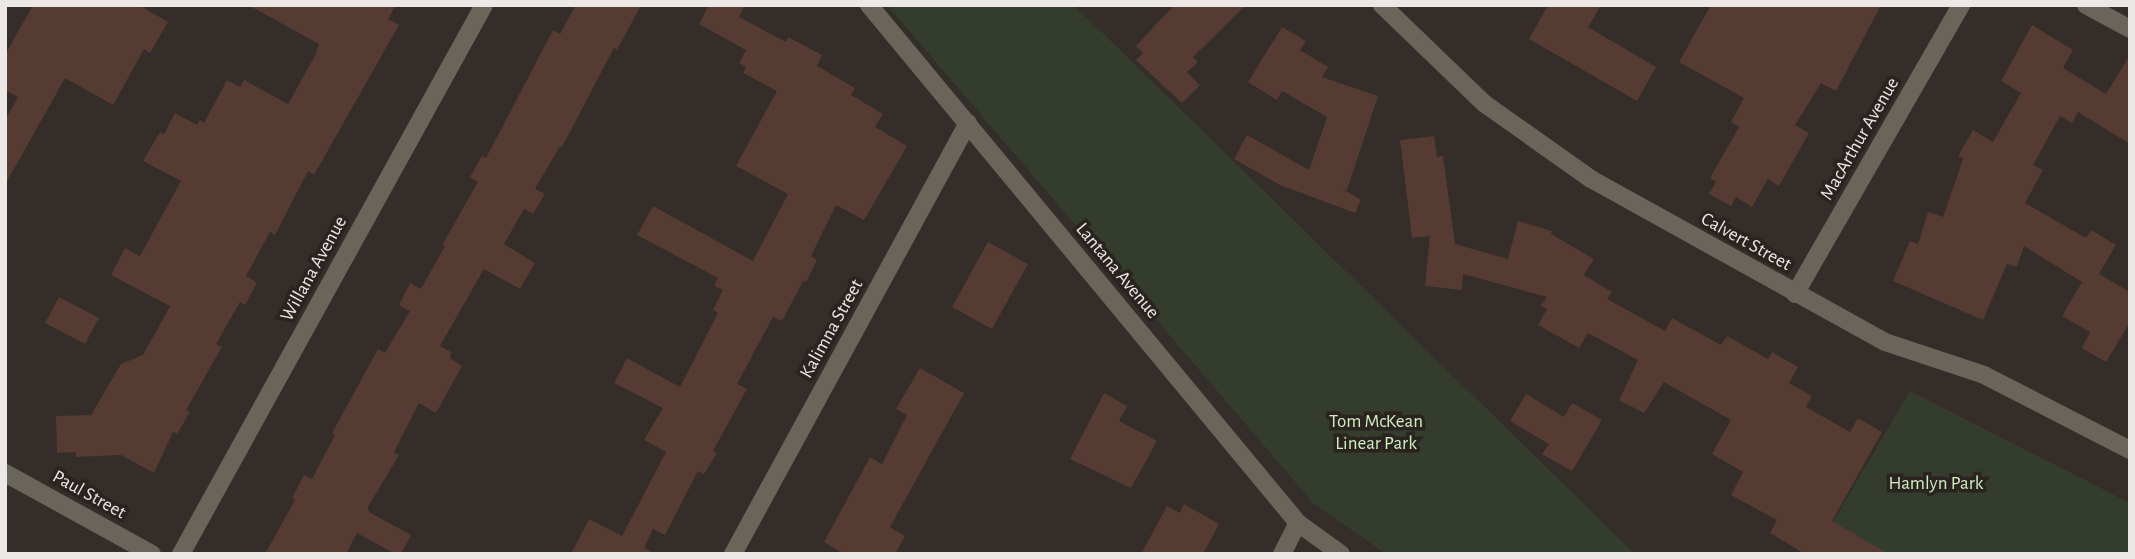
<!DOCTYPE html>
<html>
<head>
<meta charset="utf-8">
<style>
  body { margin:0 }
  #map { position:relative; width:2135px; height:559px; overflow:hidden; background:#342d2a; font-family:"Alegreya Sans",sans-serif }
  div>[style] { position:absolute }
  .green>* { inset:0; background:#333c2d }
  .building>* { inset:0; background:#553b31 }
  .minor>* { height:18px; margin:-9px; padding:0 9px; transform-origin:9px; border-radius:9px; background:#6a655a }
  span { translate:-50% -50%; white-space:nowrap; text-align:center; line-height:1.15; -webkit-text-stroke:7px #2a2320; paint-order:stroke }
  .street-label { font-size:19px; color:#ece8e6 }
  .park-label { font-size:19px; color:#cfedbe }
  .frame { position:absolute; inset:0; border:7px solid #ece8e6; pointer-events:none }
</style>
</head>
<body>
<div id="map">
  <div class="green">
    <div style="clip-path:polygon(887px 5px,1074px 5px,1635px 554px,1386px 554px,1313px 503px)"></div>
    <div style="clip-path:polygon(1910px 391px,2130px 503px,2130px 554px,1814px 554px)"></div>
  </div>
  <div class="building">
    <div style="clip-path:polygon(33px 5px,139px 5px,168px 22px,150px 53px,144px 49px,113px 105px,65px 78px,5px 185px,5px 120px,18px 97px,5px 90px,5px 55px)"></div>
    <div style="clip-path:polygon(248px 5px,396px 5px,388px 19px,399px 25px,314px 175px,308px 171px,275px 235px,270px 232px,246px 276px,257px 283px,245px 305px,240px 302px,216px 344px,222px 347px,186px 410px,190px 412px,177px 434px,173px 432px,154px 473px,121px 455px,76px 457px,76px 452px,57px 453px,56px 416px,91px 415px,121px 364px,143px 355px,170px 306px,111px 275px,125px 248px,140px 256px,181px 181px,143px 161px,160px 132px,164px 134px,175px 113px,197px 125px,200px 120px,204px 123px,227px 80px,240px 87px,244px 80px,288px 104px,315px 56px,319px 44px)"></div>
    <div style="clip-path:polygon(576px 5px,641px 5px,617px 50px,614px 48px,562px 147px,560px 146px,535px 189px,545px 194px,533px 214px,524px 209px,504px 244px,535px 263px,520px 289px,484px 269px,440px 346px,451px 352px,450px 358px,462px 366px,436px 413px,419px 403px,394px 452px,399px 455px,368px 507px,369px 512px,411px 535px,401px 554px,395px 554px,357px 533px,346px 554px,265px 554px,295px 500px,292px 498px,304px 475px,312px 479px,335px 435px,332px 433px,378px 349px,385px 353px,410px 311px,399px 305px,410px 283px,421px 289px,445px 246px,442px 245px,478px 182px,470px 177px,482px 156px,486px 158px,553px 30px,560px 34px)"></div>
    <div style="clip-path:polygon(709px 5px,745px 5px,739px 17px,786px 42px,788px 37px,822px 55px,817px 66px,855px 88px,851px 95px,883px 114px,875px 127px,907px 146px,864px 220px,836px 205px,811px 256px,817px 260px,806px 282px,803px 281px,782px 321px,773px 317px,737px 384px,747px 389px,713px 451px,717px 453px,704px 474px,698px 471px,665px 535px,653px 529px,644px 548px,655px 554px,571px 554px,589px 519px,622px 536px,666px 452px,644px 440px,663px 408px,614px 383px,627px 358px,680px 387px,718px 313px,713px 310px,723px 290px,714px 286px,718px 278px,637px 235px,653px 206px,753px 261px,788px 194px,736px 166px,777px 91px,743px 73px,746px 67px,739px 63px,746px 50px,699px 24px)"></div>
    <div style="clip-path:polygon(1174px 5px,1246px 5px,1193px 57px,1198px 62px,1187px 72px,1200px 85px,1182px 103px,1136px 60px,1143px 53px,1136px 46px)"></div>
    <div style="clip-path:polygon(1548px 5px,1601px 5px,1588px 27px,1656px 67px,1637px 101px,1529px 39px)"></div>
    <div style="clip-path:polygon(1711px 5px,1881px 5px,1836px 91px,1821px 83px,1795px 125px,1809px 133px,1779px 186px,1768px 179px,1752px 207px,1736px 197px,1731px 206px,1709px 194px,1716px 182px,1710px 178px,1739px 127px,1731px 122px,1744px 98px,1679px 62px)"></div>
    <div style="clip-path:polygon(2032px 25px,2073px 50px,2063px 68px,2106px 94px,2130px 55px,2130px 144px,2078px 112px,2072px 123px,2060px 116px,2033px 165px,2043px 170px,2025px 203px,2086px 238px,2091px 230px,2116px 245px,2099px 274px,2130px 292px,2130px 322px,2106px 362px,2082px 348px,2090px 332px,2062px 316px,2082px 282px,2024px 246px,2017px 267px,2007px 264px,1983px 320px,1893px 281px,1910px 241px,1918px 244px,1928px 212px,1943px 217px,1963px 159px,1958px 156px,1973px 130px,1993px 142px,2021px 93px,2001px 81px)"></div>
    <div style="clip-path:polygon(1282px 27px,1306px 41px,1300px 50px,1328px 67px,1322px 77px,1378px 96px,1347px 190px,1343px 189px,1361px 200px,1355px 213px,1280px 185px,1234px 159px,1247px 135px,1309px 170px,1327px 117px,1282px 91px,1277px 100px,1248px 82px)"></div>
    <div style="clip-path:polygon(1434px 136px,1437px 157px,1443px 156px,1455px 244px,1508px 259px,1518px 221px,1552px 231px,1551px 234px,1594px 259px,1584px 275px,1612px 292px,1607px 299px,1665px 331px,1672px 318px,1721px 345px,1727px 336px,1768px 359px,1772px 352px,1798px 367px,1789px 383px,1812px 396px,1806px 407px,1850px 432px,1858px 418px,1882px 432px,1832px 521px,1889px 554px,1805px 554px,1770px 533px,1777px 520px,1731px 495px,1743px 472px,1712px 454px,1731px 420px,1664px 382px,1644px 413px,1619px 400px,1638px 360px,1588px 333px,1579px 348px,1538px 325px,1547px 309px,1541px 306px,1547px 297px,1463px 274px,1462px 290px,1425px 286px,1430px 236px,1412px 238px,1400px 140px)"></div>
    <div style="clip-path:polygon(988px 242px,1028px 264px,992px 329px,952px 307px)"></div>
    <div style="clip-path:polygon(59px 297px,99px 318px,85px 344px,45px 323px)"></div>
    <div style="clip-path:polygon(920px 368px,964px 393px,890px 527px,905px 536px,895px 554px,844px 554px,824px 542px,870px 457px,882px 464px,907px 415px,896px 409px)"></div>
    <div style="clip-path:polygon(1104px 393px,1127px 406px,1119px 421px,1157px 441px,1131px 488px,1070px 459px)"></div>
    <div style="clip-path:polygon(1526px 394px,1564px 417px,1572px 403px,1602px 420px,1572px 471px,1542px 454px,1549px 444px,1510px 421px)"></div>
    <div style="clip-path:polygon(1184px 504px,1219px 524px,1203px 554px,1141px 554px,1167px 506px,1180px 513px)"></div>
  </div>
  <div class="minor">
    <div style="left:869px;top:5px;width:673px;rotate:50.37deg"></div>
    <div style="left:1298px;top:523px;width:53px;rotate:35.8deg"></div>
    <div style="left:1382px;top:5px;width:143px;rotate:43.9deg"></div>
    <div style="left:1485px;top:104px;width:130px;rotate:35.3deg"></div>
    <div style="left:1591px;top:179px;width:336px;rotate:29deg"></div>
    <div style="left:1885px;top:342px;width:104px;rotate:18.4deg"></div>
    <div style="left:1984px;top:375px;width:164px;rotate:27.2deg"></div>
    <div style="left:2086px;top:5px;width:50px;rotate:28.6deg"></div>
    <div style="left:1795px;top:294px;width:333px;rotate:-60.1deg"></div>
    <div style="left:5px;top:473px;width:168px;rotate:28.9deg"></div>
    <div style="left:181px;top:554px;width:627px;rotate:-61.11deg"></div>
    <div style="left:733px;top:554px;width:491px;rotate:-61.4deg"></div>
    <div style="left:1282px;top:554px;width:35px;rotate:-63deg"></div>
  </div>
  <div class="street-label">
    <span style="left:1860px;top:139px;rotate:-60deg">MacArthur Avenue</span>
    <span style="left:1746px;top:242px;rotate:29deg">Calvert Street</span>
    <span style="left:314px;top:269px;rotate:-61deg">Willana Avenue</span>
    <span style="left:1117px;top:271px;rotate:50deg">Lantana Avenue</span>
    <span style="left:832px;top:329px;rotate:-61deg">Kalimna Street</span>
    <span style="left:89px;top:495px;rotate:29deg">Paul Street</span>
  </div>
  <div class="park-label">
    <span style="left:1376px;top:433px">Tom McKean<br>Linear Park</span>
    <span style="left:1936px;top:484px">Hamlyn Park</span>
  </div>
  <div class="frame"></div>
</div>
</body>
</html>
